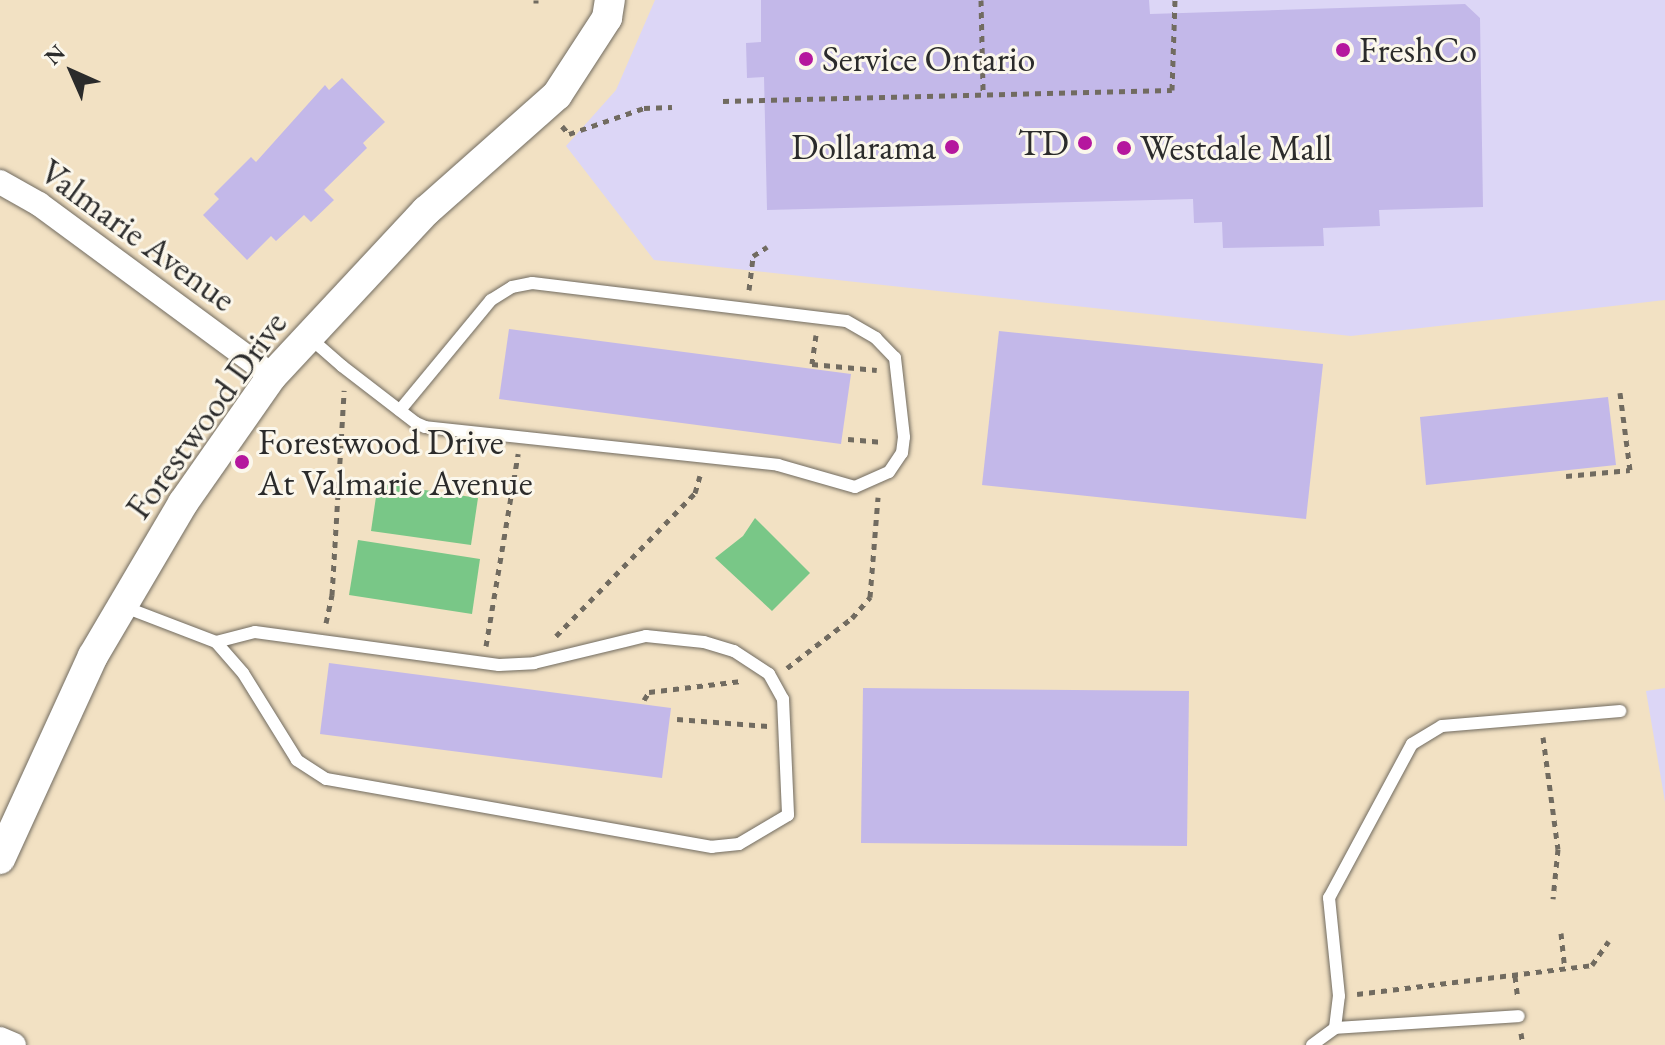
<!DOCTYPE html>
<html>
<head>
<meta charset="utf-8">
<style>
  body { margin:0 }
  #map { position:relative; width:1665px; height:1045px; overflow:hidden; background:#f2e1c3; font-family:"EB Garamond",serif }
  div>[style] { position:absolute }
  .built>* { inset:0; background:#dcd6f6 }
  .green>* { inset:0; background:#79c787 }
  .building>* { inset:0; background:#c3b8e9 }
  .path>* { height:5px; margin-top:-2.5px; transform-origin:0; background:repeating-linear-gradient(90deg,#716b60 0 6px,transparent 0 12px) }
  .roads { filter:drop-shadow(0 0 2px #716b60) drop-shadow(0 0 2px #716b60) }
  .service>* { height:12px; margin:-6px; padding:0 6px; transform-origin:6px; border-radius:6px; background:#fff }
  .minor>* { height:24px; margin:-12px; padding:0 12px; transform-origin:12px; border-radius:12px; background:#fff }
  .tertiary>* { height:30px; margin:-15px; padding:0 15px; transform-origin:15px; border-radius:15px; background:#fff }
  .dots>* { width:22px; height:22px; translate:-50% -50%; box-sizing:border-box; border:4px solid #fbf7ec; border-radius:50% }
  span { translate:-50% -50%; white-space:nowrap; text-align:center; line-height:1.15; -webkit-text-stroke:6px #fbf7ec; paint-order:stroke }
  .poi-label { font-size:36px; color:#2b2b2b }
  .left { translate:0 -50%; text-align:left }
  .right { translate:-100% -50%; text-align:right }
  .street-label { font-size:36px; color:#2b2b2b }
  .north { position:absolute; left:32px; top:32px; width:80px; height:80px; -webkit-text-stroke:6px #fbf7ec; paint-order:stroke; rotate:315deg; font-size:22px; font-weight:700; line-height:32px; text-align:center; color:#2b2b2b }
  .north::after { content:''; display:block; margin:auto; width:28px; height:36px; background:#2b2b2b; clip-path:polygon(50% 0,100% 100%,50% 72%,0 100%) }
</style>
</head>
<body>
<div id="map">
  <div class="built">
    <div style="clip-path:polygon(655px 0,1665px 0,1665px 300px,1351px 336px,654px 260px,566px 146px,616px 90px)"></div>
    <div style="clip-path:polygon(1665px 688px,1665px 802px,1646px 691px)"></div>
  </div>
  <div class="green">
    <div style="clip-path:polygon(378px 483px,478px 498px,471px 545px,371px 531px)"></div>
    <div style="clip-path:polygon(755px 518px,810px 573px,772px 611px,715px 558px,743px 536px)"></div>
    <div style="clip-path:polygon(358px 540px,480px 559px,472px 614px,349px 595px)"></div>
  </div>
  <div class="building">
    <div style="clip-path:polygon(761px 0,1149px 0,1150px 14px,1465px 4px,1480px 18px,1483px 207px,1379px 210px,1380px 226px,1323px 228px,1324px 246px,1223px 248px,1222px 222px,1194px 223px,1193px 199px,767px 210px,764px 77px,747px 78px,746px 43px,761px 42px)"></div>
    <div style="clip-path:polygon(342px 78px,385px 122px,363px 143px,367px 148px,324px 190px,334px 200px,311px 222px,304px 215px,276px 241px,271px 236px,247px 260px,203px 215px,219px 199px,214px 194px,251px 157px,256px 162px,325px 85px,329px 90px)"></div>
    <div style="clip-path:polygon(509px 329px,851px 374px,841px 444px,499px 399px)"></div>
    <div style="clip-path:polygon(999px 331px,1323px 364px,1306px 519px,982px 485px)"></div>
    <div style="clip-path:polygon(1608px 397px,1616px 465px,1426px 485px,1420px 417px)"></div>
    <div style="clip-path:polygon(329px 663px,671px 708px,662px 778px,320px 734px)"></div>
    <div style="clip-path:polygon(863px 688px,1189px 691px,1187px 846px,861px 843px)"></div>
  </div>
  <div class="path">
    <div style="left:536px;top:0;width:3px;rotate:90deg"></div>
    <div style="left:981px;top:0;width:91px;rotate:88.7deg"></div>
    <div style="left:723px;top:101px;width:449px;rotate:-1.4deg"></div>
    <div style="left:1172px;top:90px;width:90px;rotate:-88.1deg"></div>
    <div style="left:562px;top:126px;width:11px;rotate:49deg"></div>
    <div style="left:569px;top:134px;width:79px;rotate:-19.1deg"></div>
    <div style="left:644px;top:108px;width:28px;rotate:-2deg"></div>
    <div style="left:749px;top:290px;width:34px;rotate:-83deg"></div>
    <div style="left:753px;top:256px;width:17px;rotate:-33deg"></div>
    <div style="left:816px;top:335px;width:29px;rotate:98deg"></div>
    <div style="left:812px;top:364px;width:65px;rotate:5.3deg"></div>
    <div style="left:848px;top:439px;width:35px;rotate:5deg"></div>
    <div style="left:1566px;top:476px;width:64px;rotate:-5.4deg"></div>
    <div style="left:1630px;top:470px;width:78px;rotate:-97.4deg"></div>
    <div style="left:326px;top:623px;width:29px;rotate:-78deg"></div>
    <div style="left:332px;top:595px;width:205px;rotate:-86.6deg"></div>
    <div style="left:556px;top:636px;width:199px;rotate:-45.8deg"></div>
    <div style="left:695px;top:493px;width:18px;rotate:-74deg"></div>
    <div style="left:486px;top:646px;width:195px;rotate:-80.5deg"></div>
    <div style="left:787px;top:668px;width:82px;rotate:-37.6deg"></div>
    <div style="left:852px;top:618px;width:28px;rotate:-49deg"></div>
    <div style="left:870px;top:597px;width:100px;rotate:-85.4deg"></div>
    <div style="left:644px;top:700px;width:9px;rotate:-58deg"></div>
    <div style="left:649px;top:692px;width:93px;rotate:-6.8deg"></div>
    <div style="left:677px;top:719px;width:91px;rotate:4.4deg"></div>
    <div style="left:1543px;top:737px;width:113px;rotate:82.4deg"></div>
    <div style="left:1558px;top:849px;width:50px;rotate:95.7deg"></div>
    <div style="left:1561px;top:933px;width:36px;rotate:84deg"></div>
    <div style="left:1515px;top:976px;width:23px;rotate:83deg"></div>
    <div style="left:1357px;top:994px;width:237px;rotate:-7deg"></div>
    <div style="left:1592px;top:965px;width:29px;rotate:-55deg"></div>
    <div style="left:1521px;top:1033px;width:12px;rotate:81deg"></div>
  </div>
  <div class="roads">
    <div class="service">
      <div style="left:310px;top:338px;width:43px;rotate:41.2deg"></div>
      <div style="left:342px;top:366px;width:93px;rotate:37.6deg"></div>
      <div style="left:416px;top:423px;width:10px;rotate:24deg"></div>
      <div style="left:425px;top:427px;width:355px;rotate:6.1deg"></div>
      <div style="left:778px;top:465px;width:80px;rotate:15.9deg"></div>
      <div style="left:855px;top:487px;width:37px;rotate:-24deg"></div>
      <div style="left:889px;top:472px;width:23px;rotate:-56deg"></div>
      <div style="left:902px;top:453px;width:16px;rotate:-83deg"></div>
      <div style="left:904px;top:437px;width:80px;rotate:-96.5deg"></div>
      <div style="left:895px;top:358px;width:28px;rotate:-134deg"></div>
      <div style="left:876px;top:338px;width:34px;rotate:-150deg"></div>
      <div style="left:846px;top:321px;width:316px;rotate:-173.1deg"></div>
      <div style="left:532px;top:283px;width:20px;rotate:169deg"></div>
      <div style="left:512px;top:287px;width:25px;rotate:148deg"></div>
      <div style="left:491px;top:300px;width:143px;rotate:129.6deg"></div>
      <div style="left:122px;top:606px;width:101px;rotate:21deg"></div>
      <div style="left:216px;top:642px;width:40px;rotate:-14.4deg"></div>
      <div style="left:255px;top:632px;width:246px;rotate:7.7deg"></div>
      <div style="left:499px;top:665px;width:35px;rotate:-3deg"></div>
      <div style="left:534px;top:663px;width:115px;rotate:-13.6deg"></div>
      <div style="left:646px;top:636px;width:58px;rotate:5.9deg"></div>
      <div style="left:704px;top:642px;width:31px;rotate:17deg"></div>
      <div style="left:734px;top:651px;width:42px;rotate:33.3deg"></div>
      <div style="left:769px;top:674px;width:29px;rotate:61deg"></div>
      <div style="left:783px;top:699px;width:116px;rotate:87.5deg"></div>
      <div style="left:788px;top:815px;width:57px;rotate:149.4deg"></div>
      <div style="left:739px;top:844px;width:27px;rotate:174deg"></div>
      <div style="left:712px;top:847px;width:392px;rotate:-170deg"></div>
      <div style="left:326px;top:779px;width:35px;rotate:-147deg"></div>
      <div style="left:297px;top:760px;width:102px;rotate:-121.8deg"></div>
      <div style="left:243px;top:673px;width:41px;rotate:-131.1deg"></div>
      <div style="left:1335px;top:1028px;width:32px;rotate:-83deg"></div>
      <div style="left:1339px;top:996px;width:99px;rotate:-95.8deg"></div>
      <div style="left:1329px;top:898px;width:175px;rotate:-61.7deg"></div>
      <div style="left:1412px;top:744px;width:35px;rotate:-31deg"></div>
      <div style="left:1442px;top:726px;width:179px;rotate:-4.8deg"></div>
      <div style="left:1312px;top:1045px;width:29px;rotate:-36deg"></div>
      <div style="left:1335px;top:1028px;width:184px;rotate:-3.7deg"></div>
    </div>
    <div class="minor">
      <div style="left:0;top:182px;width:45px;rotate:29.4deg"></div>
      <div style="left:39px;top:204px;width:290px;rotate:36.4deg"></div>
      <div style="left:0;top:1039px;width:15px;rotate:23deg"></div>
    </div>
    <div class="tertiary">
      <div style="left:0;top:859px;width:223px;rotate:-65.4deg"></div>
      <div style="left:93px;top:656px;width:178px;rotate:-59.5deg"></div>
      <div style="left:183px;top:503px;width:155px;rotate:-55deg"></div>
      <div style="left:272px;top:376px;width:226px;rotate:-47deg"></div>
      <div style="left:426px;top:211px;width:175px;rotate:-41.5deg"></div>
      <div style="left:557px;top:95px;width:92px;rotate:-57deg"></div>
      <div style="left:607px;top:18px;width:18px;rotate:-81deg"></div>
    </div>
  </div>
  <div class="dots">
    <div style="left:1343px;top:50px;background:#b5179e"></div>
    <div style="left:806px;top:59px;background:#b5179e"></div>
    <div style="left:1085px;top:143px;background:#b5179e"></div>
    <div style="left:952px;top:147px;background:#b5179e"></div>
    <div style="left:1124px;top:148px;background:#b5179e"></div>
    <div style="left:242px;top:462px;background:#b5179e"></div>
  </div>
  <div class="poi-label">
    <span class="left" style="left:1359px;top:50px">FreshCo</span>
    <span class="left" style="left:822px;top:59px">Service Ontario</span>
    <span class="right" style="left:1069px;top:143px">TD</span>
    <span class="right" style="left:936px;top:147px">Dollarama</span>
    <span class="left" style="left:1140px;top:148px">Westdale Mall</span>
    <span class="left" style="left:258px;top:462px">Forestwood Drive<br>At Valmarie Avenue</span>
  </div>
  <div class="street-label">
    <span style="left:138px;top:235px;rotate:36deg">Valmarie Avenue</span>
    <span style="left:206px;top:415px;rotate:-54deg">Forestwood Drive</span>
  </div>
  <div class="north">N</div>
</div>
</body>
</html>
